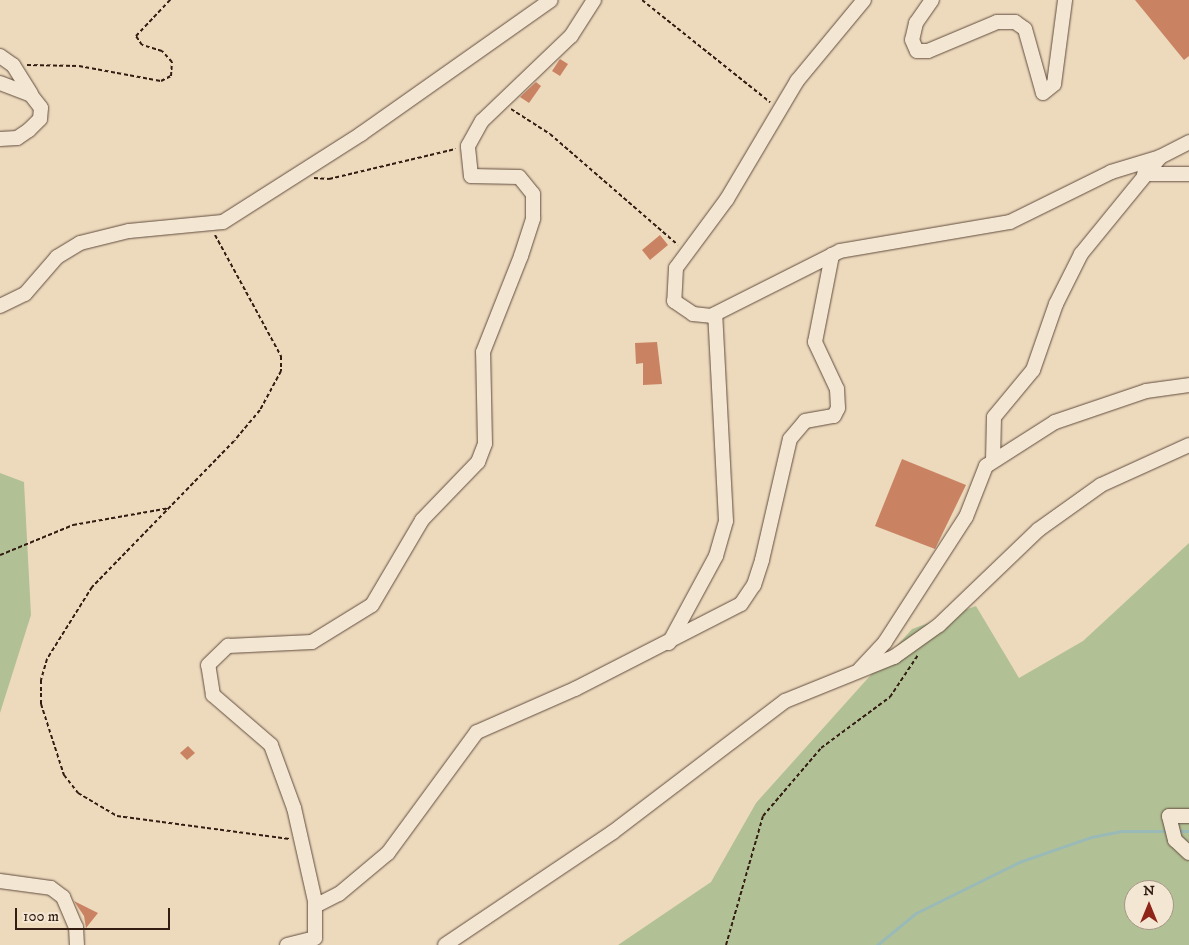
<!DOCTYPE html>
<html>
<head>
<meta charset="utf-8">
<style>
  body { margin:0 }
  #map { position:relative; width:1189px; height:945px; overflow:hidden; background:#eddabd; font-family:"IM FELL DW Pica",serif }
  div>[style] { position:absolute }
  .green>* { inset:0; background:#b2c195 }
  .stream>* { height:3px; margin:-1.5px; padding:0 1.5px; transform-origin:1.5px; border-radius:1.5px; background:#9abab7 }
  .building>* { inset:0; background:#ca8362 }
  .path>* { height:2px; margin-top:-1px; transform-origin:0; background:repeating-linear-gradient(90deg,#331d13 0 4px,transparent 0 6.5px) }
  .roads { filter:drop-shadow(0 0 1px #624c3e) drop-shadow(0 0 1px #624c3e) }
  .minor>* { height:14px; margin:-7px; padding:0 7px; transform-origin:7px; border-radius:7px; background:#f3e7d4 }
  span { translate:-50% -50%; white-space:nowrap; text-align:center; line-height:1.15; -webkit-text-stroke:5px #f3e7d4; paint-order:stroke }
  .north { position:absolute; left:1124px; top:880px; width:50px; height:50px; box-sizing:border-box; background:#f3e7d4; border:1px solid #a69687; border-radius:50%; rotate:0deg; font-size:14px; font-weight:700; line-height:20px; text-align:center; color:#331d13 }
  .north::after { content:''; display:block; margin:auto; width:18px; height:22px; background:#8f2418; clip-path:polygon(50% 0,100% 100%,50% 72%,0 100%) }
  .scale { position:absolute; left:15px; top:908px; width:155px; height:22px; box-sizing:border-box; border:2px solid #331d13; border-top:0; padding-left:6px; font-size:15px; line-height:18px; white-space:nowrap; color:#331d13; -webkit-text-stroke:4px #f3e7d4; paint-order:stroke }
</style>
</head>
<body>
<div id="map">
  <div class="green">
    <div style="clip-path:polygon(0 473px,24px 482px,31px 615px,0 713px)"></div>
    <div style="clip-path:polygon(evenodd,1189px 543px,1189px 945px,618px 945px,711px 882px,756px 803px,912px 629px,976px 606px,1019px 678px,1083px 641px,1189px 543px,1134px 890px,1164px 890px,1164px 920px,1134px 920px,1134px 890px)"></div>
  </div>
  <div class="stream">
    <div style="left:1177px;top:831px;width:12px"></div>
    <div style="left:877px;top:945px;width:50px;rotate:-39.4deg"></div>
    <div style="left:916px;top:913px;width:115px;rotate:-26.3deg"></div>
    <div style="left:1019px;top:862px;width:76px;rotate:-19.1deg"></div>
    <div style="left:1091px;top:837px;width:31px;rotate:-11deg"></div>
    <div style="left:1121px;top:831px;width:47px"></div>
  </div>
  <div class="building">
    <div style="clip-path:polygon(1135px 0,1189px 0,1189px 56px,1184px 60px)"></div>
    <div style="clip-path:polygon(560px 59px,568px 64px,560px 76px,552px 71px)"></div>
    <div style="clip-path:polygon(536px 82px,541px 86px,529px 103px,520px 97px)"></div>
    <div style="clip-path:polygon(660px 235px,668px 245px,650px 260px,642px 250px)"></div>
    <div style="clip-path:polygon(657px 342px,662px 384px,643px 385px,643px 363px,636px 364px,635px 343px)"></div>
    <div style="clip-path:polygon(902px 459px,966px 485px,935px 549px,875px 526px)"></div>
    <div style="clip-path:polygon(188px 746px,195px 753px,187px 760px,180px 753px)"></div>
    <div style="clip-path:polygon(74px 901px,98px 913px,86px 928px,84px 916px)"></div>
  </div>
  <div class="path">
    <div style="left:642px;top:0;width:164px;rotate:38.6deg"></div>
    <div style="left:27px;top:65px;width:52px;rotate:1.1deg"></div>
    <div style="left:79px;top:66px;width:83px;rotate:10.4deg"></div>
    <div style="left:161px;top:81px;width:11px;rotate:-27deg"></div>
    <div style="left:171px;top:76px;width:14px;rotate:-86deg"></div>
    <div style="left:172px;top:62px;width:15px;rotate:-132deg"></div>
    <div style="left:162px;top:51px;width:21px;rotate:-163deg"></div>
    <div style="left:142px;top:45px;width:11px;rotate:-124deg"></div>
    <div style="left:136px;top:36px;width:50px;rotate:-46.6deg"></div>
    <div style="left:511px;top:109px;width:46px;rotate:32.7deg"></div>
    <div style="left:550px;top:134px;width:169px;rotate:40.9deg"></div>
    <div style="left:314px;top:178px;width:15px;rotate:4deg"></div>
    <div style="left:329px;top:179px;width:130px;rotate:-13.3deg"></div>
    <div style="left:215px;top:235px;width:138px;rotate:61.4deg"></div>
    <div style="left:281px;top:356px;width:15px;rotate:90deg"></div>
    <div style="left:281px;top:371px;width:44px;rotate:118.3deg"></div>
    <div style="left:260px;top:410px;width:40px;rotate:130deg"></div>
    <div style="left:234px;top:441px;width:204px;rotate:134.2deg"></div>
    <div style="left:92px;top:587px;width:85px;rotate:122deg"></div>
    <div style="left:47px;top:659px;width:22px;rotate:106deg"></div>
    <div style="left:41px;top:680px;width:24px;rotate:90deg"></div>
    <div style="left:41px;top:704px;width:75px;rotate:72.1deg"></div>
    <div style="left:64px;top:775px;width:23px;rotate:52deg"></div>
    <div style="left:78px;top:793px;width:45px;rotate:30.5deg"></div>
    <div style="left:117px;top:816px;width:174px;rotate:7.6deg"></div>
    <div style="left:0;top:555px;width:79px;rotate:-22.3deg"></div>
    <div style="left:73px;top:525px;width:97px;rotate:-10deg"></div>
    <div style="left:726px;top:945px;width:134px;rotate:-74deg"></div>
    <div style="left:763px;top:816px;width:89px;rotate:-49.5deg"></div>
    <div style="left:821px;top:748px;width:86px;rotate:-36.5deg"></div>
    <div style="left:890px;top:697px;width:50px;rotate:-56.3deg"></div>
  </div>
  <div class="roads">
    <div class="minor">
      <div style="left:864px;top:0;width:105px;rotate:129.6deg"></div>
      <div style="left:797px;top:81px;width:137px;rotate:120.7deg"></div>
      <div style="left:727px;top:199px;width:86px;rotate:126.5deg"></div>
      <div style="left:676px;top:268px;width:33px;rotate:93deg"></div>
      <div style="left:674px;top:301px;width:23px;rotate:34deg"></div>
      <div style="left:693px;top:314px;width:18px;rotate:6deg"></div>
      <div style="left:711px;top:316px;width:144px;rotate:-26.7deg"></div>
      <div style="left:840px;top:251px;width:172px;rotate:-9.7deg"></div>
      <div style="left:1010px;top:222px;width:113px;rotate:-26.3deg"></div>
      <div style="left:1111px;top:172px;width:51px;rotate:-17deg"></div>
      <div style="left:1160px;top:157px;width:33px;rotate:-27deg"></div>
      <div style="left:932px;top:0;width:28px;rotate:125deg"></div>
      <div style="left:916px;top:23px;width:17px;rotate:103deg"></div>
      <div style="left:912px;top:40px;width:12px;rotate:66deg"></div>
      <div style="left:917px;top:51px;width:11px"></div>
      <div style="left:928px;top:51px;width:75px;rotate:-22.8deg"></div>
      <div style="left:997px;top:22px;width:18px"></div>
      <div style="left:1015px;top:22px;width:12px;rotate:35deg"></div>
      <div style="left:1025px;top:29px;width:66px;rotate:74.3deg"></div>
      <div style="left:1043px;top:93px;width:14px;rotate:-39deg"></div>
      <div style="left:1054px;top:84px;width:85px;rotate:-82.5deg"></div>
      <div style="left:0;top:56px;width:16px;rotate:35deg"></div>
      <div style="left:13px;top:65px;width:34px;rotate:58deg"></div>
      <div style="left:0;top:83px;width:33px;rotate:21deg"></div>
      <div style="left:31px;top:95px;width:16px;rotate:52deg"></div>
      <div style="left:41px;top:108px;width:11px;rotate:95deg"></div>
      <div style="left:40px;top:119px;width:16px;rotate:135deg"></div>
      <div style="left:29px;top:130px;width:14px;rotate:146deg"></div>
      <div style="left:17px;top:138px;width:17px;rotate:177deg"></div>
      <div style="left:1144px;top:174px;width:45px"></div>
      <div style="left:0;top:306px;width:28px;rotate:-26deg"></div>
      <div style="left:25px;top:294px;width:49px;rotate:-49.1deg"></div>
      <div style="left:57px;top:257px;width:27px;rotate:-31deg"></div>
      <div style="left:80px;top:243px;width:50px;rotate:-13.8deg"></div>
      <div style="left:129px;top:231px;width:94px;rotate:-5.5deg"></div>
      <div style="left:223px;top:222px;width:164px;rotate:-32.5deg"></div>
      <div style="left:361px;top:134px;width:232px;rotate:-35.2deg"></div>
      <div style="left:993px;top:461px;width:44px;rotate:-88.7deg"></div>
      <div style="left:994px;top:417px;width:61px;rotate:-50.3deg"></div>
      <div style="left:1033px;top:370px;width:70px;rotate:-70.8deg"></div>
      <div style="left:1056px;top:304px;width:56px;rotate:-63.4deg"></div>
      <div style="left:1081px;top:254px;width:125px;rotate:-50.8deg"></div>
      <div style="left:669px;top:643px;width:99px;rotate:-61.6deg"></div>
      <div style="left:716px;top:556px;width:36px;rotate:-74deg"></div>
      <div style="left:726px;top:521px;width:207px;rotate:-93deg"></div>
      <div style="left:860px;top:669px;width:37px;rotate:-47deg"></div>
      <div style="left:885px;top:642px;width:149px;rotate:-57.1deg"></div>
      <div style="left:966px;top:517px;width:55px;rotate:-68.6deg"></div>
      <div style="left:986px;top:466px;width:82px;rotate:-32.5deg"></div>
      <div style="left:1055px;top:422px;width:96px;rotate:-18.8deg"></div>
      <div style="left:1146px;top:391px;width:43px;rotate:-7.9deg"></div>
      <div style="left:1189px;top:816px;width:20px;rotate:180deg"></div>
      <div style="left:1169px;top:816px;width:25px;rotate:76deg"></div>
      <div style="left:1175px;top:840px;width:19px;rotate:43deg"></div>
      <div style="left:0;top:881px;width:51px;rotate:7.8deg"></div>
      <div style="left:51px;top:888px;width:15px;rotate:37deg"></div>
      <div style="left:63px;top:897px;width:33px;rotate:67deg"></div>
      <div style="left:76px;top:927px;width:18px;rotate:87deg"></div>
      <div style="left:315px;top:906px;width:27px;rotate:-27deg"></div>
      <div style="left:339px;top:894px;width:64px;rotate:-39.9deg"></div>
      <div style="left:388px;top:853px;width:150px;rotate:-53.7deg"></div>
      <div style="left:477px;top:732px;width:107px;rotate:-23.7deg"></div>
      <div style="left:575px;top:689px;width:186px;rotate:-27.1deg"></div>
      <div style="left:741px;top:604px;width:23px;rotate:-56deg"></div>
      <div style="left:754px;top:585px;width:26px;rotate:-72deg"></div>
      <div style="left:762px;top:560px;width:124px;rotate:-77deg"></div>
      <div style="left:790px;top:439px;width:23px;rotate:-50deg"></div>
      <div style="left:805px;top:421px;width:29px;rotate:-10deg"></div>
      <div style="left:834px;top:416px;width:9px;rotate:-63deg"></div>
      <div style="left:838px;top:408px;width:19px;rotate:-93deg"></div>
      <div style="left:837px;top:389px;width:52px;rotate:-115.1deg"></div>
      <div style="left:815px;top:342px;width:89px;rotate:-78.9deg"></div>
      <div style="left:287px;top:945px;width:29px;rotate:-14deg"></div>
      <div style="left:315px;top:938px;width:37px;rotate:-90deg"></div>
      <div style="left:315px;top:901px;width:95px;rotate:-102.7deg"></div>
      <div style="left:294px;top:808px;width:67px;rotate:-110.1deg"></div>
      <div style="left:271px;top:745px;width:77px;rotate:-139.2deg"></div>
      <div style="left:213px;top:695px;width:30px;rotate:-99deg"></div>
      <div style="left:208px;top:665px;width:28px;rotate:-44deg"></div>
      <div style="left:228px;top:646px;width:84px;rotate:-2.7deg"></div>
      <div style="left:312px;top:642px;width:70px;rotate:-31.7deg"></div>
      <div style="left:372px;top:605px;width:99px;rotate:-59.5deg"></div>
      <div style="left:422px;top:520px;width:81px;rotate:-46deg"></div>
      <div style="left:478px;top:462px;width:19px;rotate:-69deg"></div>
      <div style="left:485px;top:444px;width:92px;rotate:-91.2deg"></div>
      <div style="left:483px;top:352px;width:103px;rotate:-68.4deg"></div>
      <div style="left:521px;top:256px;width:40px;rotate:-72deg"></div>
      <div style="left:533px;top:218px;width:24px;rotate:-90deg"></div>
      <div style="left:533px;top:194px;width:22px;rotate:-129deg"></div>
      <div style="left:519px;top:177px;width:48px;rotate:-178.8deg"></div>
      <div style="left:471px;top:176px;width:30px;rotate:-96deg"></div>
      <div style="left:468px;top:146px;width:29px;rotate:-61deg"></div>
      <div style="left:482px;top:121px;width:123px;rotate:-43.7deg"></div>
      <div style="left:571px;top:36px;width:43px;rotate:-57.4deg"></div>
      <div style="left:445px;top:945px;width:202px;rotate:-33.9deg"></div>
      <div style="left:613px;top:832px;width:216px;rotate:-37.3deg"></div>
      <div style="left:785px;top:701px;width:118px;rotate:-22deg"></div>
      <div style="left:894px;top:657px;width:55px;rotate:-35.4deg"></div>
      <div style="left:939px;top:625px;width:137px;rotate:-43.8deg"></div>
      <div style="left:1038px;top:530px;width:77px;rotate:-35.5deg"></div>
      <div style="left:1101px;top:485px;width:97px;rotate:-24.4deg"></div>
    </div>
  </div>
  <div class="north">N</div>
  <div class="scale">100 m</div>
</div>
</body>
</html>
